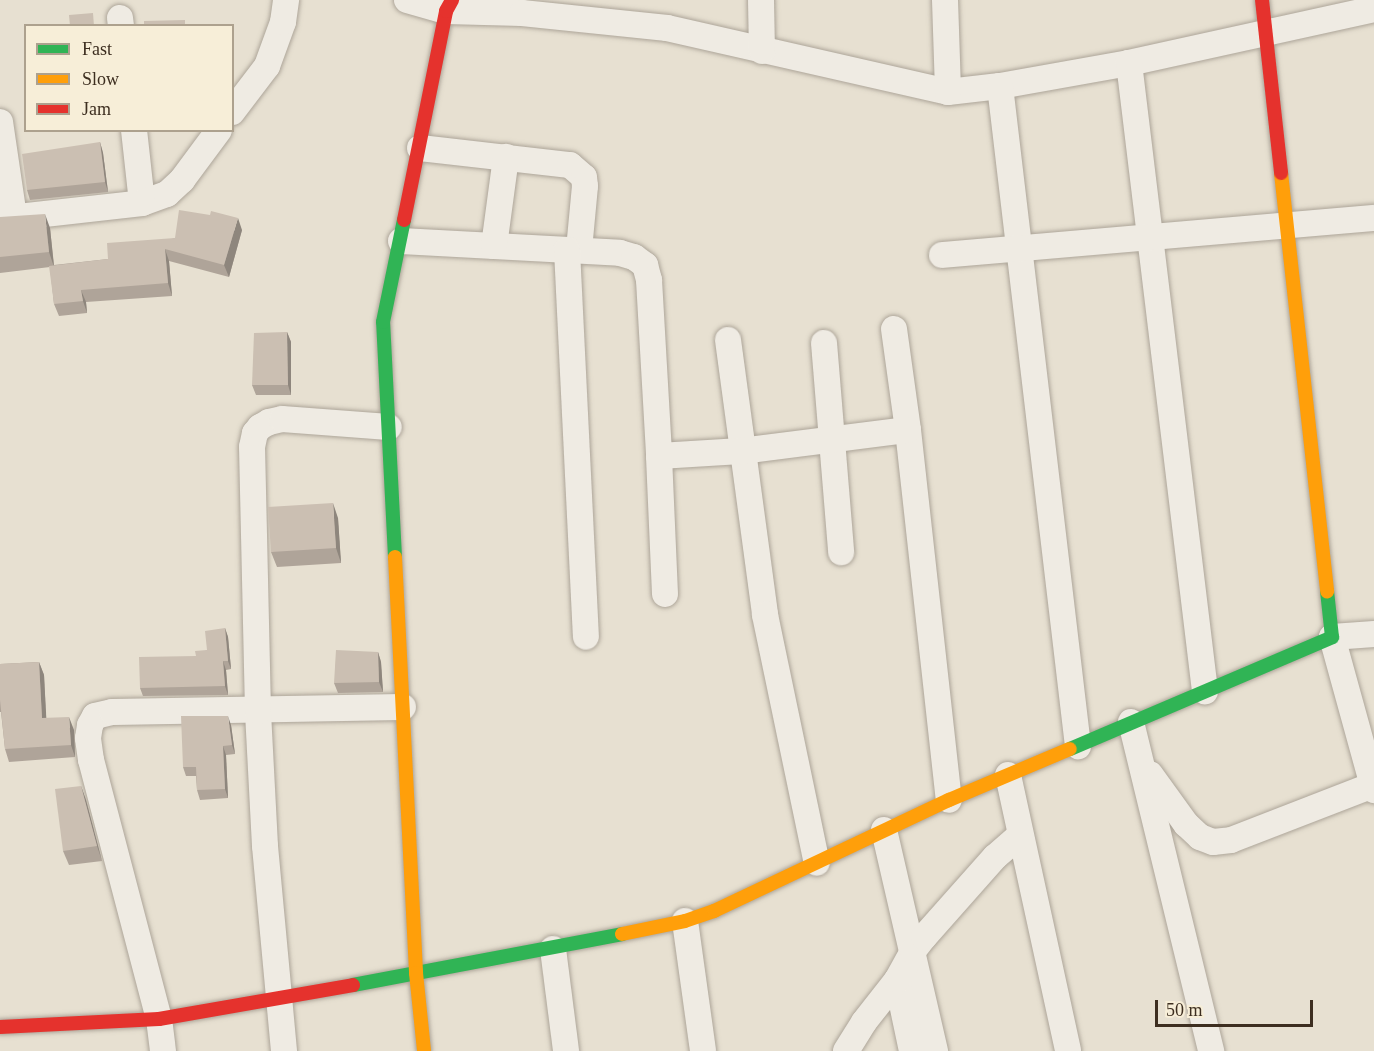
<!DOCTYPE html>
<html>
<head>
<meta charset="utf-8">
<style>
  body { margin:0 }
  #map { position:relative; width:1374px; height:1051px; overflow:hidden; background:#e7e0d1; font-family:Georgia,serif }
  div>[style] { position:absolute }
  .roads { filter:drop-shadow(0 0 2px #ada599) drop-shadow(0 0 2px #ada599) }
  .street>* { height:26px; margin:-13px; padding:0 13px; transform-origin:13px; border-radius:13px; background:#efebe3 }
  .fast>* { height:14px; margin:-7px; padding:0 7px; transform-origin:7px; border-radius:7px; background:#30b455 }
  .slow>* { height:14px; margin:-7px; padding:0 7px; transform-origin:7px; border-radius:7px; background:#ff9f0a }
  .jam>* { height:14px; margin:-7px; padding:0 7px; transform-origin:7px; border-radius:7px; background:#e5322d }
  .wall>* { inset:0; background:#afa499 }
  .shaded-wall>* { inset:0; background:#8e867d }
  .building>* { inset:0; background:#cbbfb2 }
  span { translate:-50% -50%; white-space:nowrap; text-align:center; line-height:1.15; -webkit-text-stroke:4.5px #f7eed8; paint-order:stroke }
  .legend { position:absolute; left:24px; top:24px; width:210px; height:108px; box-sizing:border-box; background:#f7eed8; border:2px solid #ada18e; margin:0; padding:8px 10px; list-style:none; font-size:18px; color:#3d2e20 }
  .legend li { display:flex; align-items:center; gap:12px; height:30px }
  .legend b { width:30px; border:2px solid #ada18e }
  .scale { position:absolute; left:1155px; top:1000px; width:158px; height:27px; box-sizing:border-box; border:3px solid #3d2e20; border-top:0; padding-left:8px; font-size:18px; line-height:21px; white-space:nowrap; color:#3d2e20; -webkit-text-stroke:4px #f7eed8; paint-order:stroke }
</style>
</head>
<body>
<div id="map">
  <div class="roads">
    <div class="street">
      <div style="left:407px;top:0;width:41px;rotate:15.8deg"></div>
      <div style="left:446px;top:11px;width:76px;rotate:1.5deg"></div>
      <div style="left:522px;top:13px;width:146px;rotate:5.9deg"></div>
      <div style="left:667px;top:28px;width:288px;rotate:12.8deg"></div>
      <div style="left:948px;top:92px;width:52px;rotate:-6.6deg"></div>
      <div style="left:1000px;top:86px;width:131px;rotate:-10.1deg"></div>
      <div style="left:1129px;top:63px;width:251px;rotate:-12.4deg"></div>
      <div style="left:761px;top:0;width:51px;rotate:88.9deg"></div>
      <div style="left:945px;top:0;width:92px;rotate:88.1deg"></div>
      <div style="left:120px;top:18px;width:8px;rotate:83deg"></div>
      <div style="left:1129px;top:63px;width:633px;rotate:83.1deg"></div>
      <div style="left:1000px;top:86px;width:665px;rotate:83.26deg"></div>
      <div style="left:232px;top:112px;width:58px;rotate:-52.7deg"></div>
      <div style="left:267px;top:66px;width:47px;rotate:-70deg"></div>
      <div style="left:283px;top:22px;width:22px;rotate:-82deg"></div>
      <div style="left:0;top:122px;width:96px;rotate:81.6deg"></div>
      <div style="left:134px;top:130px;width:73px;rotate:83.7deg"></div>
      <div style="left:420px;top:148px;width:151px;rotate:6.5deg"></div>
      <div style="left:570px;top:165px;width:18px;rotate:41deg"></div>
      <div style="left:584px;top:177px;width:9px;rotate:84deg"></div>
      <div style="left:585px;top:186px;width:64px;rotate:95.4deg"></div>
      <div style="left:0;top:219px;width:143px;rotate:-6.4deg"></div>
      <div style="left:142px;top:203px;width:27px;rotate:-20deg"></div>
      <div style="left:167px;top:194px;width:21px;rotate:-43deg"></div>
      <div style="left:182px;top:180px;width:62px;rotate:-53.5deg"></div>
      <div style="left:401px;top:241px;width:219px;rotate:3.1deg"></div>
      <div style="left:620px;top:253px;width:15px;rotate:16deg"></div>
      <div style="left:634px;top:257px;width:14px;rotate:36deg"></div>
      <div style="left:645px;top:265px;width:16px;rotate:75deg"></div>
      <div style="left:649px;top:280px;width:176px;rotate:86.7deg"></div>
      <div style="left:494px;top:246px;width:90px;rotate:-82.3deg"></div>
      <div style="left:567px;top:250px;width:387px;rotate:87.2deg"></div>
      <div style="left:942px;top:255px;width:434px;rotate:-4.9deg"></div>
      <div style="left:894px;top:329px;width:102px;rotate:82.1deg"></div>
      <div style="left:908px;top:430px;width:372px;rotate:83.7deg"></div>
      <div style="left:728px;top:340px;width:277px;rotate:82.3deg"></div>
      <div style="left:765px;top:615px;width:253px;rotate:78.2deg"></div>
      <div style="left:824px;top:343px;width:210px;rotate:85.3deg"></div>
      <div style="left:665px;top:594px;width:138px;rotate:-92.5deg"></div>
      <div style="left:659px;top:456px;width:82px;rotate:-3.5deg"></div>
      <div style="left:741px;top:451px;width:168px;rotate:-7.2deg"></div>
      <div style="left:1374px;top:634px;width:42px;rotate:175.9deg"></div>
      <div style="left:1332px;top:637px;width:159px;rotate:74.6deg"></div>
      <div style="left:1131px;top:722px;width:339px;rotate:76.3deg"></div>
      <div style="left:1150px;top:774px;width:62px;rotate:54.2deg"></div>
      <div style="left:1186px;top:824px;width:19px;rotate:43deg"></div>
      <div style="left:1200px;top:837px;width:14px;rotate:21deg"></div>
      <div style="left:1213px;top:842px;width:18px;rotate:-6deg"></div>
      <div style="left:1231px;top:840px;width:152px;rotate:-21.2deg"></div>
      <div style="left:1008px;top:775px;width:282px;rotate:77.7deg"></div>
      <div style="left:884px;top:830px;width:227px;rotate:77deg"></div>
      <div style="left:685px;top:921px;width:131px;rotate:82.1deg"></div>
      <div style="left:553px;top:949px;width:103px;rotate:82.7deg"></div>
      <div style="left:897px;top:980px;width:73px;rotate:78.1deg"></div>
      <div style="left:163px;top:1051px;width:32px;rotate:-97deg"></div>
      <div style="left:159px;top:1019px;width:268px;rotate:-104.7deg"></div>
      <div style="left:91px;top:760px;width:22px;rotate:-98deg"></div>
      <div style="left:88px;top:738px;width:13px;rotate:-81deg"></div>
      <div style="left:90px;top:725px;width:10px;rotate:-61deg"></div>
      <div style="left:95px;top:716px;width:17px;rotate:-13deg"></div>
      <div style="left:112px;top:712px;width:291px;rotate:-1deg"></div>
      <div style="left:284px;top:1051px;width:206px;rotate:-95.3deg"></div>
      <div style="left:265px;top:846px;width:135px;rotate:-93deg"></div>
      <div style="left:258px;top:711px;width:264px;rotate:-91.3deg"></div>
      <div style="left:252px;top:447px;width:14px;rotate:-78deg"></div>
      <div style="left:255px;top:433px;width:8px;rotate:-50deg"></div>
      <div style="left:260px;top:427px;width:10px;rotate:-29deg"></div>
      <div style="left:269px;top:422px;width:13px;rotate:-13deg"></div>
      <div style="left:282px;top:419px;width:107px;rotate:4.3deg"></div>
      <div style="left:846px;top:1051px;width:34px;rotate:-58deg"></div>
      <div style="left:864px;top:1022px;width:53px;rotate:-51.8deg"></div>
      <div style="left:897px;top:980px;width:33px;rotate:-61deg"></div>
      <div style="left:913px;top:951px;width:18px;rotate:-52deg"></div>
      <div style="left:924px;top:937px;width:107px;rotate:-48.4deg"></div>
      <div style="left:995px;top:857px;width:33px;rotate:-41deg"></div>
    </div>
    <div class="fast">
      <div style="left:395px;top:557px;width:235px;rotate:-92.9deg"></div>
      <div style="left:383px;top:322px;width:104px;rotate:-78.4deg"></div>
      <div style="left:1070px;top:749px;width:285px;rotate:-23.1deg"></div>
      <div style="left:1332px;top:637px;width:46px;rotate:-96.2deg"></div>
      <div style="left:353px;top:985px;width:274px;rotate:-10.7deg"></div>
    </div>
    <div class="slow">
      <div style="left:1281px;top:173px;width:421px;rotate:83.7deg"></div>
      <div style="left:395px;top:557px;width:417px;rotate:87.1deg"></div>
      <div style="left:416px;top:973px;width:78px;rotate:84.1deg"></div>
      <div style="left:622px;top:934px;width:64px;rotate:-11.7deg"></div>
      <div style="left:685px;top:921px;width:31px;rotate:-19deg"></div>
      <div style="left:714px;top:911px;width:260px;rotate:-25.3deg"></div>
      <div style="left:949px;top:800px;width:131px;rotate:-22.9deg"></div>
    </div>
    <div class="jam">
      <div style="left:1262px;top:0;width:174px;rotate:83.7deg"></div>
      <div style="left:404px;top:220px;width:213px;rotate:-78.6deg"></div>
      <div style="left:446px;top:11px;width:13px;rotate:-61deg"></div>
      <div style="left:0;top:1027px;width:159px;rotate:-2.9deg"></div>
      <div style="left:159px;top:1019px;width:197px;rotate:-9.9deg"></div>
    </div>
  </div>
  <div class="wall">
    <div style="clip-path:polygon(100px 142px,103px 153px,108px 192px,30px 200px,27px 190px)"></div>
    <div style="clip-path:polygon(0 217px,50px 228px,54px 265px,108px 259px,175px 238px,242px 230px,229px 277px,169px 261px,172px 296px,86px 302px,87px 313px,59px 316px,54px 304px,50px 267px,0 273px)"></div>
    <div style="clip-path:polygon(287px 332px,291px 342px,291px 395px,256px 395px,252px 385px)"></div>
    <div style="clip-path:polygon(338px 518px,341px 563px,277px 567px,271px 552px)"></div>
    <div style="clip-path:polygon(225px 628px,228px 637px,231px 669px,226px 670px,228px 695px,143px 696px,140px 688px,207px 650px)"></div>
    <div style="clip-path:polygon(378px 652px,381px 662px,383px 692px,338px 693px,334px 683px)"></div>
    <div style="clip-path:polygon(39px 662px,44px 675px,46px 718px,74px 730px,75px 757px,9px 762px,5px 749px,1px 712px,0 712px,0 664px)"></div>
    <div style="clip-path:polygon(231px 725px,235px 754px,226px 755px,228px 798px,200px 800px,197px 790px,196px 776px,186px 776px,183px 767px)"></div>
    <div style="clip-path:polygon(81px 786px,86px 800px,102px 861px,69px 865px,63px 851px)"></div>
  </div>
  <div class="shaded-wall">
    <div style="clip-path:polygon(100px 142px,103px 153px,108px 192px,105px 182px)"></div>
    <div style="clip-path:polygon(45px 214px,50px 228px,54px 267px,49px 252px)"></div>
    <div style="clip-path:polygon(238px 218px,242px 230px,229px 277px,224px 265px)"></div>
    <div style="clip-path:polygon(165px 249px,169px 261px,172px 296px,168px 283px)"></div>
    <div style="clip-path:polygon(81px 290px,86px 302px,87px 313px,83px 301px)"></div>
    <div style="clip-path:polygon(287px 332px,291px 342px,291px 395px,288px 385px)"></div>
    <div style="clip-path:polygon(333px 503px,338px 518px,341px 563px,336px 548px)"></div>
    <div style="clip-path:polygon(225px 628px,228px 637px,231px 669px,228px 661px)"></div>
    <div style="clip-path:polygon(378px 652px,381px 662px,383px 692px,379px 682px)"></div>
    <div style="clip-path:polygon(223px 661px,226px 670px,228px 695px,225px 686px)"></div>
    <div style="clip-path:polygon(39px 662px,44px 675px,47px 731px,42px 718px)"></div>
    <div style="clip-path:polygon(228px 716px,231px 725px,235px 754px,232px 745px)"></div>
    <div style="clip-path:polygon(69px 717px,74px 730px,75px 757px,71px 745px)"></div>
    <div style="clip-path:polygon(223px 746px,226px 755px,228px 798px,225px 789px)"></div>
    <div style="clip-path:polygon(81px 786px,86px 800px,102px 861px,97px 846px)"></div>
  </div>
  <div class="building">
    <div style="clip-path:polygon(93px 13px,94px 26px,70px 26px,69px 15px)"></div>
    <div style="clip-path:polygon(185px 20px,185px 26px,144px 26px,144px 21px)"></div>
    <div style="clip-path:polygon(100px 142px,105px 182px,27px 190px,22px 154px)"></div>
    <div style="clip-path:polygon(179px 210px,210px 215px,211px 211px,238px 218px,224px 265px,165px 249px,168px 283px,81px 290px,83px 301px,54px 304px,49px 266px,108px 259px,107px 243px,175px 238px)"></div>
    <div style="clip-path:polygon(45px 214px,49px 252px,0 257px,0 217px)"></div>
    <div style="clip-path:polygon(287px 332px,288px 385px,252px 385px,254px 333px)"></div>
    <div style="clip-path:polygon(333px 503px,336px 548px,271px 552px,268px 507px)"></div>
    <div style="clip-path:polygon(225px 628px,228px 661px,223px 661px,225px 686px,140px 688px,139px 657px,196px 656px,195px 651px,207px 650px,205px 631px)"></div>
    <div style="clip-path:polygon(336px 650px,378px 652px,379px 682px,334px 683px)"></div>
    <div style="clip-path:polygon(39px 662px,42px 718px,69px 717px,71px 745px,5px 749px,0 700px,0 664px)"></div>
    <div style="clip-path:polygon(181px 716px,228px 716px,232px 745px,223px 746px,225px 789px,197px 790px,196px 767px,183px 767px)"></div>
    <div style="clip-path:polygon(81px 786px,97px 846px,63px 851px,55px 789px)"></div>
  </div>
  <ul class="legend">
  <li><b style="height:8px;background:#30b455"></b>Fast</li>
  <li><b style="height:8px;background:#ff9f0a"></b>Slow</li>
  <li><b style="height:8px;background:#e5322d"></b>Jam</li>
  </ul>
  <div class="scale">50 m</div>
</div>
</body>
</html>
